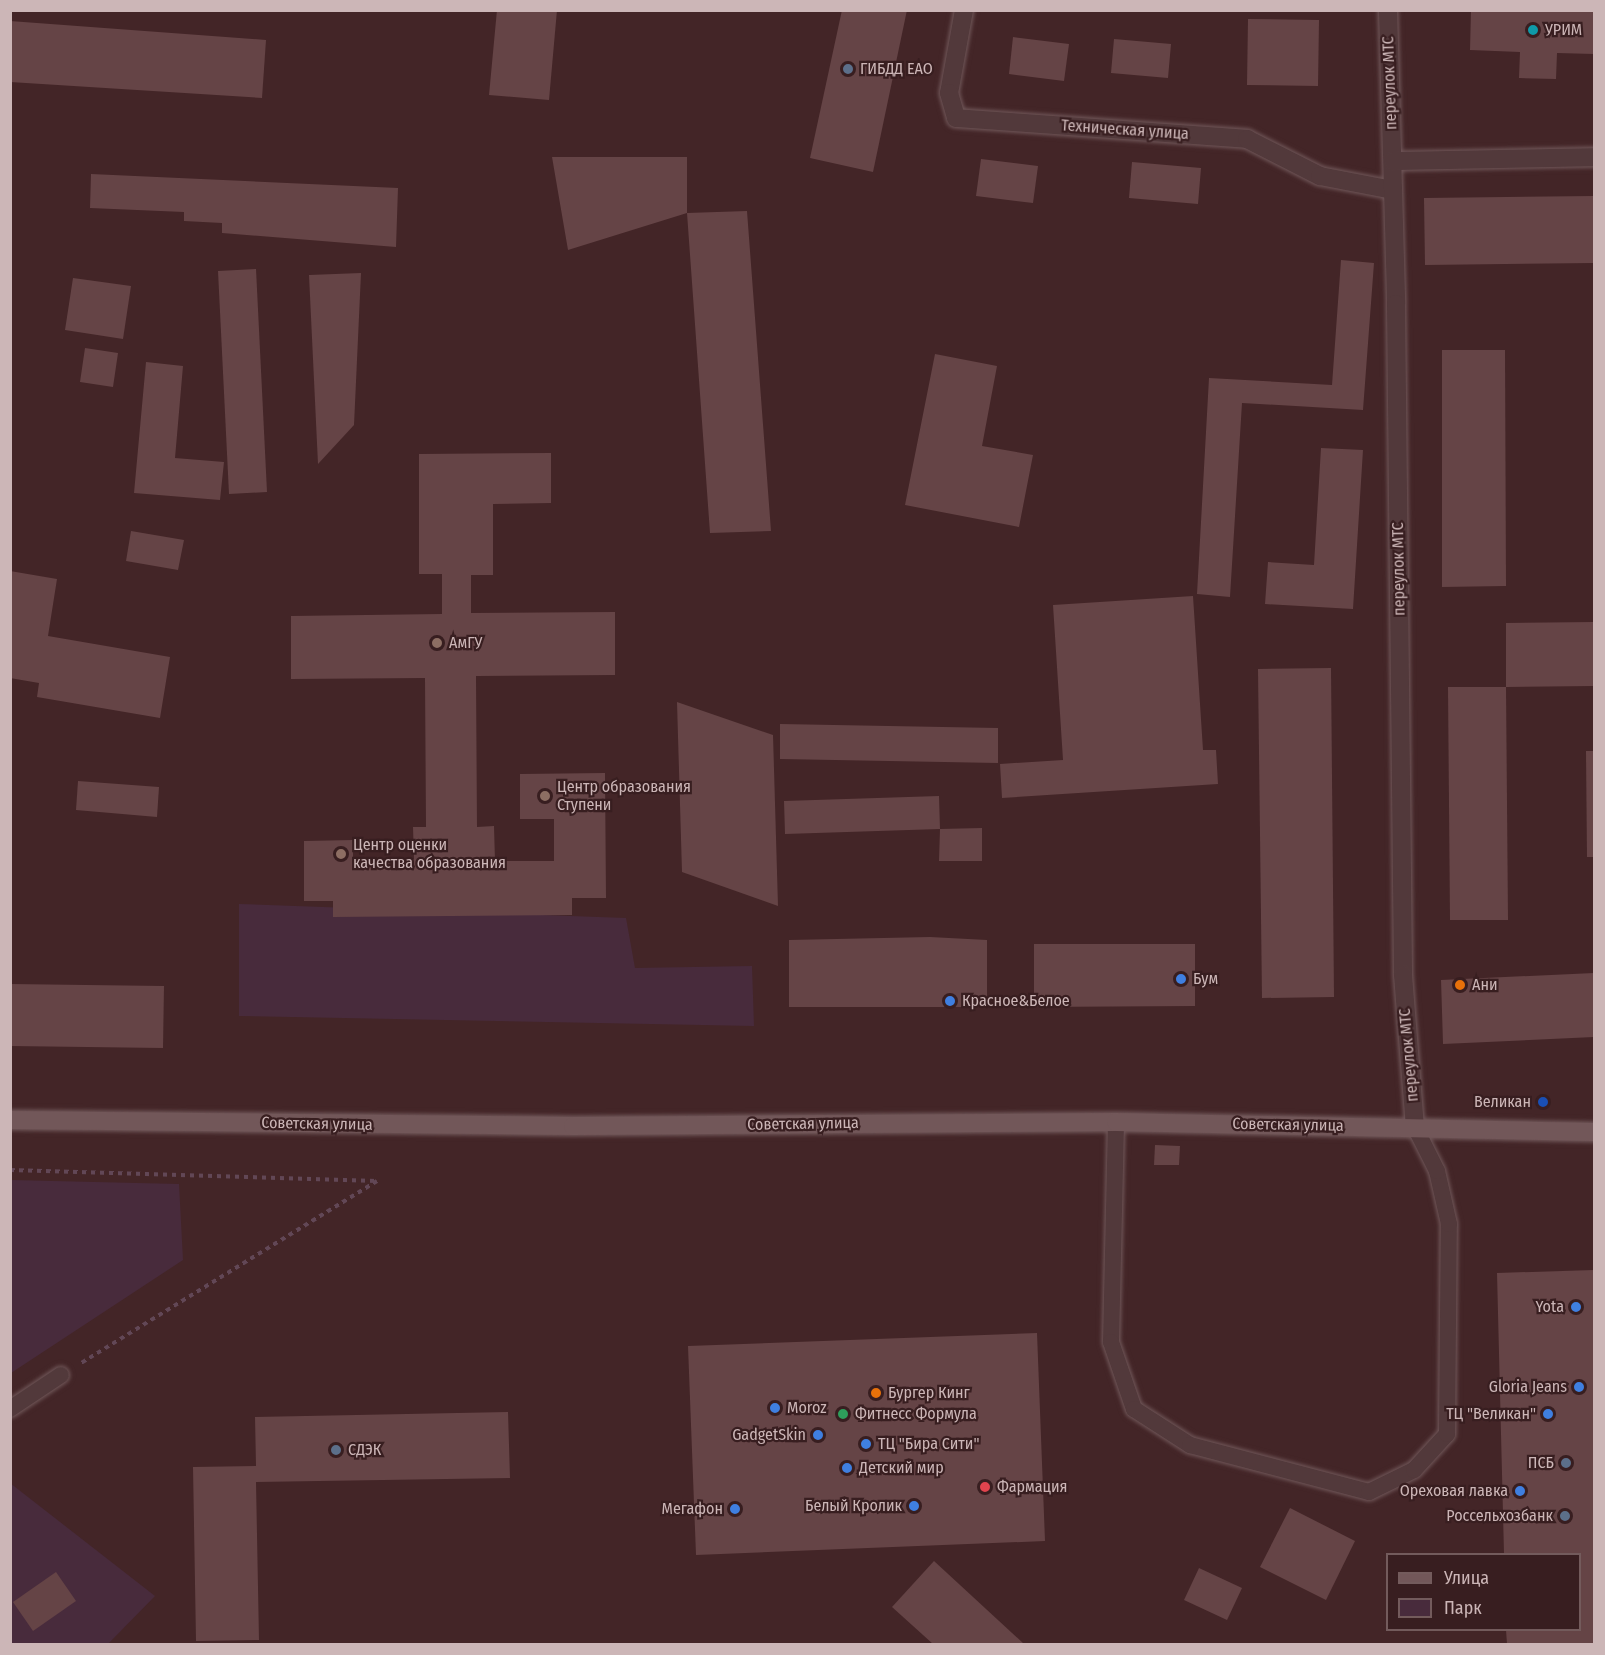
<!DOCTYPE html>
<html>
<head>
<meta charset="utf-8">
<style>
  body { margin:0 }
  #map { position:relative; width:1605px; height:1655px; overflow:hidden; background:#432527; font-family:"Fira Sans Condensed",sans-serif }
  div>[style] { position:absolute }
  .green>* { inset:0; background:#482b3c }
  .building>* { inset:0; background:#654446 }
  .path>* { height:4px; margin-top:-2px; transform-origin:0; background:repeating-linear-gradient(90deg,#624756 0 4.5px,transparent 0 9px) }
  .roads { filter:drop-shadow(0 0 2px #705759) drop-shadow(0 0 2px #705759) }
  .lane>* { height:16px; margin:-8px; padding:0 8px; transform-origin:8px; border-radius:8px; background:#52393b }
  .street>* { height:18px; margin:-9px; padding:0 9px; transform-origin:9px; border-radius:9px; background:#52393b }
  .primary>* { height:18px; margin:-9px; padding:0 9px; transform-origin:9px; border-radius:9px; background:#725759 }
  .dots>* { width:16px; height:16px; translate:-50% -50%; box-sizing:border-box; border:3px solid #381e20; border-radius:50% }
  span { translate:-50% -50%; white-space:nowrap; text-align:center; line-height:1.15; -webkit-text-stroke:4.5px #381e20; paint-order:stroke }
  .poi-label { font-size:16px; color:#ccb6b7 }
  .left { translate:0 -50%; text-align:left }
  .right { translate:-100% -50%; text-align:right }
  .street-label { font-size:16px; color:#ccb6b7 }
  .frame { position:absolute; inset:0; border:12px solid #ccb6b7; pointer-events:none }
  .legend { position:absolute; left:1386px; top:1553px; width:195px; height:78px; box-sizing:border-box; background:#381e20; border:2px solid #735b5c; margin:0; padding:8px 10px; list-style:none; font-size:18px; color:#ccb6b7 }
  .legend li { display:flex; align-items:center; gap:12px; height:30px }
  .legend b { width:30px; border:2px solid #735b5c }
</style>
</head>
<body>
<div id="map">
  <div class="green">
    <div style="clip-path:polygon(239px 904px,626px 918px,635px 968px,752px 966px,754px 1026px,239px 1016px)"></div>
    <div style="clip-path:polygon(11px 1180px,179px 1184px,183px 1260px,11px 1373px)"></div>
    <div style="clip-path:polygon(10px 1483px,155px 1596px,108px 1644px,11px 1644px)"></div>
  </div>
  <div class="building">
    <div style="clip-path:polygon(497px 10px,557px 10px,549px 100px,489px 95px)"></div>
    <div style="clip-path:polygon(842px 10px,907px 10px,873px 172px,810px 158px)"></div>
    <div style="clip-path:polygon(1471px 10px,1594px 10px,1594px 54px,1557px 53px,1556px 79px,1519px 78px,1520px 52px,1470px 50px)"></div>
    <div style="clip-path:polygon(1248px 19px,1319px 20px,1318px 86px,1247px 85px)"></div>
    <div style="clip-path:polygon(10px 21px,266px 40px,262px 98px,10px 82px)"></div>
    <div style="clip-path:polygon(1013px 37px,1069px 44px,1064px 81px,1009px 74px)"></div>
    <div style="clip-path:polygon(1114px 39px,1171px 44px,1168px 78px,1111px 73px)"></div>
    <div style="clip-path:polygon(552px 157px,687px 157px,687px 213px,747px 211px,771px 531px,710px 533px,687px 213px,568px 250px)"></div>
    <div style="clip-path:polygon(981px 159px,1038px 166px,1033px 203px,976px 196px)"></div>
    <div style="clip-path:polygon(1132px 162px,1201px 168px,1198px 204px,1129px 198px)"></div>
    <div style="clip-path:polygon(91px 174px,398px 188px,396px 247px,222px 233px,222px 223px,184px 221px,184px 212px,90px 208px)"></div>
    <div style="clip-path:polygon(1594px 196px,1594px 263px,1425px 265px,1424px 198px)"></div>
    <div style="clip-path:polygon(1341px 260px,1374px 263px,1363px 410px,1242px 403px,1230px 597px,1197px 594px,1209px 378px,1332px 385px)"></div>
    <div style="clip-path:polygon(256px 269px,267px 492px,229px 494px,218px 271px)"></div>
    <div style="clip-path:polygon(361px 273px,354px 425px,318px 464px,309px 275px)"></div>
    <div style="clip-path:polygon(73px 278px,131px 286px,123px 339px,65px 330px)"></div>
    <div style="clip-path:polygon(85px 348px,118px 353px,113px 387px,80px 382px)"></div>
    <div style="clip-path:polygon(1442px 350px,1505px 350px,1506px 586px,1442px 587px)"></div>
    <div style="clip-path:polygon(935px 354px,997px 366px,982px 446px,1033px 455px,1019px 527px,905px 505px)"></div>
    <div style="clip-path:polygon(146px 362px,183px 366px,175px 458px,224px 462px,220px 500px,134px 493px)"></div>
    <div style="clip-path:polygon(1321px 448px,1363px 450px,1353px 609px,1265px 604px,1268px 562px,1314px 565px)"></div>
    <div style="clip-path:polygon(551px 453px,551px 503px,493px 504px,493px 575px,471px 575px,471px 613px,615px 612px,615px 675px,476px 676px,477px 827px,494px 826px,495px 861px,554px 861px,554px 819px,520px 819px,520px 774px,605px 773px,606px 898px,572px 898px,572px 915px,333px 917px,333px 901px,304px 901px,304px 841px,353px 840px,353px 860px,414px 859px,413px 827px,426px 827px,425px 678px,291px 679px,291px 616px,442px 614px,442px 574px,419px 574px,419px 454px)"></div>
    <div style="clip-path:polygon(131px 531px,184px 540px,178px 570px,126px 561px)"></div>
    <div style="clip-path:polygon(10px 571px,57px 579px,48px 636px,170px 657px,160px 718px,37px 697px,39px 683px,10px 678px)"></div>
    <div style="clip-path:polygon(1193px 596px,1203px 750px,1216px 750px,1218px 784px,1002px 798px,1000px 764px,1063px 760px,1053px 605px)"></div>
    <div style="clip-path:polygon(1594px 622px,1594px 686px,1506px 687px,1506px 623px)"></div>
    <div style="clip-path:polygon(1331px 668px,1334px 997px,1262px 998px,1258px 669px)"></div>
    <div style="clip-path:polygon(1448px 687px,1506px 687px,1508px 920px,1450px 920px)"></div>
    <div style="clip-path:polygon(677px 702px,773px 735px,778px 906px,682px 872px)"></div>
    <div style="clip-path:polygon(780px 724px,998px 728px,998px 763px,780px 759px)"></div>
    <div style="clip-path:polygon(1586px 751px,1594px 751px,1594px 857px,1587px 857px)"></div>
    <div style="clip-path:polygon(78px 781px,159px 787px,157px 817px,76px 810px)"></div>
    <div style="clip-path:polygon(939px 796px,940px 829px,982px 828px,982px 861px,939px 861px,940px 829px,785px 834px,784px 801px)"></div>
    <div style="clip-path:polygon(930px 937px,987px 940px,987px 1007px,789px 1007px,789px 940px)"></div>
    <div style="clip-path:polygon(1034px 944px,1195px 944px,1195px 1006px,1034px 1007px)"></div>
    <div style="clip-path:polygon(1594px 973px,1594px 1037px,1443px 1044px,1441px 980px)"></div>
    <div style="clip-path:polygon(10px 984px,164px 986px,163px 1048px,10px 1046px)"></div>
    <div style="clip-path:polygon(1155px 1145px,1180px 1146px,1179px 1165px,1154px 1165px)"></div>
    <div style="clip-path:polygon(1594px 1270px,1594px 1644px,1507px 1644px,1506px 1630px,1580px 1630px,1580px 1554px,1504px 1554px,1497px 1273px)"></div>
    <div style="clip-path:polygon(1037px 1333px,1045px 1541px,696px 1555px,688px 1346px)"></div>
    <div style="clip-path:polygon(508px 1412px,510px 1478px,256px 1482px,259px 1640px,196px 1641px,193px 1467px,256px 1466px,255px 1417px)"></div>
    <div style="clip-path:polygon(1290px 1508px,1355px 1541px,1326px 1600px,1260px 1567px)"></div>
    <div style="clip-path:polygon(934px 1561px,1024px 1644px,933px 1644px,892px 1607px)"></div>
    <div style="clip-path:polygon(1199px 1568px,1242px 1588px,1227px 1620px,1184px 1600px)"></div>
    <div style="clip-path:polygon(56px 1572px,76px 1601px,33px 1631px,13px 1602px)"></div>
  </div>
  <div class="path">
    <div style="left:10px;top:1170px;width:367px;rotate:1.7deg"></div>
    <div style="left:377px;top:1181px;width:350px;rotate:148.4deg"></div>
  </div>
  <div class="roads">
    <div class="lane">
      <div style="left:1116px;top:1122px;width:220px;rotate:91.3deg"></div>
      <div style="left:1111px;top:1342px;width:71px;rotate:71.1deg"></div>
      <div style="left:1134px;top:1409px;width:67px;rotate:32.7deg"></div>
      <div style="left:1190px;top:1445px;width:185px;rotate:14.7deg"></div>
      <div style="left:1369px;top:1492px;width:50px;rotate:-26.1deg"></div>
      <div style="left:1414px;top:1470px;width:49px;rotate:-47.5deg"></div>
      <div style="left:1447px;top:1434px;width:210px;rotate:-89.5deg"></div>
      <div style="left:1449px;top:1224px;width:54px;rotate:-102.8deg"></div>
      <div style="left:1437px;top:1171px;width:49px;rotate:-116.6deg"></div>
      <div style="left:10px;top:1409px;width:61px;rotate:-33.7deg"></div>
    </div>
    <div class="street">
      <div style="left:964px;top:10px;width:84px;rotate:100.2deg"></div>
      <div style="left:949px;top:93px;width:26px;rotate:74deg"></div>
      <div style="left:956px;top:118px;width:292px;rotate:4.1deg"></div>
      <div style="left:1247px;top:139px;width:82px;rotate:26.9deg"></div>
      <div style="left:1320px;top:176px;width:74px;rotate:10.9deg"></div>
      <div style="left:1388px;top:10px;width:294px;rotate:88.4deg"></div>
      <div style="left:1396px;top:304px;width:671px;rotate:89.4deg"></div>
      <div style="left:1403px;top:975px;width:152px;rotate:85.5deg"></div>
      <div style="left:1393px;top:161px;width:201px;rotate:-1.1deg"></div>
    </div>
    <div class="primary">
      <div style="left:10px;top:1120px;width:563px;rotate:0.61deg"></div>
      <div style="left:573px;top:1126px;width:543px;rotate:-0.42deg"></div>
      <div style="left:1116px;top:1122px;width:478px;rotate:1.2deg"></div>
    </div>
  </div>
  <div class="dots">
    <div style="left:1533px;top:30px;background:#0f9aa8"></div>
    <div style="left:848px;top:69px;background:#5c6f8a"></div>
    <div style="left:437px;top:643px;background:#8d6e63"></div>
    <div style="left:545px;top:796px;background:#8d6e63"></div>
    <div style="left:341px;top:854px;background:#8d6e63"></div>
    <div style="left:1181px;top:979px;background:#3f7fe0"></div>
    <div style="left:1460px;top:985px;background:#e8710a"></div>
    <div style="left:950px;top:1001px;background:#3f7fe0"></div>
    <div style="left:1543px;top:1102px;background:#1a4fb4"></div>
    <div style="left:1576px;top:1307px;background:#3f7fe0"></div>
    <div style="left:1579px;top:1387px;background:#3f7fe0"></div>
    <div style="left:876px;top:1393px;background:#e8710a"></div>
    <div style="left:775px;top:1408px;background:#3f7fe0"></div>
    <div style="left:843px;top:1414px;background:#2e9e5b"></div>
    <div style="left:1548px;top:1414px;background:#3f7fe0"></div>
    <div style="left:818px;top:1435px;background:#3f7fe0"></div>
    <div style="left:866px;top:1444px;background:#3f7fe0"></div>
    <div style="left:336px;top:1450px;background:#5c6f8a"></div>
    <div style="left:1566px;top:1463px;background:#5c6f8a"></div>
    <div style="left:847px;top:1468px;background:#3f7fe0"></div>
    <div style="left:985px;top:1487px;background:#e0444e"></div>
    <div style="left:1520px;top:1491px;background:#3f7fe0"></div>
    <div style="left:914px;top:1506px;background:#3f7fe0"></div>
    <div style="left:735px;top:1509px;background:#3f7fe0"></div>
    <div style="left:1565px;top:1516px;background:#5c6f8a"></div>
  </div>
  <div class="poi-label">
    <span class="left" style="left:1545px;top:30px">УРИМ</span>
    <span class="left" style="left:860px;top:69px">ГИБДД ЕАО</span>
    <span class="left" style="left:449px;top:643px">АмГУ</span>
    <span class="left" style="left:557px;top:796px">Центр образования<br>Ступени</span>
    <span class="left" style="left:353px;top:854px">Центр оценки<br>качества образования</span>
    <span class="left" style="left:1193px;top:979px">Бум</span>
    <span class="left" style="left:1472px;top:985px">Ани</span>
    <span class="left" style="left:962px;top:1001px">Красное&amp;Белое</span>
    <span class="right" style="left:1531px;top:1102px">Великан</span>
    <span class="right" style="left:1564px;top:1307px">Yota</span>
    <span class="right" style="left:1567px;top:1387px">Gloria Jeans</span>
    <span class="left" style="left:888px;top:1393px">Бургер Кинг</span>
    <span class="left" style="left:787px;top:1408px">Moroz</span>
    <span class="left" style="left:855px;top:1414px">Фитнесс Формула</span>
    <span class="right" style="left:1536px;top:1414px">ТЦ "Великан"</span>
    <span class="right" style="left:806px;top:1435px">GadgetSkin</span>
    <span class="left" style="left:878px;top:1444px">ТЦ "Бира Сити"</span>
    <span class="left" style="left:348px;top:1450px">СДЭК</span>
    <span class="right" style="left:1554px;top:1463px">ПСБ</span>
    <span class="left" style="left:859px;top:1468px">Детский мир</span>
    <span class="left" style="left:997px;top:1487px">Фармация</span>
    <span class="right" style="left:1508px;top:1491px">Ореховая лавка</span>
    <span class="right" style="left:902px;top:1506px">Белый Кролик</span>
    <span class="right" style="left:723px;top:1509px">Мегафон</span>
    <span class="right" style="left:1553px;top:1516px">Россельхозбанк</span>
  </div>
  <div class="street-label">
    <span style="left:1390px;top:83px;rotate:-92deg">переулок МТС</span>
    <span style="left:1125px;top:130px;rotate:4deg">Техническая улица</span>
    <span style="left:1399px;top:569px;rotate:-91deg">переулок МТС</span>
    <span style="left:1409px;top:1055px;rotate:-95deg">переулок МТС</span>
    <span style="left:317px;top:1124px;rotate:1deg">Советская улица</span>
    <span style="left:803px;top:1124px;rotate:-1deg">Советская улица</span>
    <span style="left:1288px;top:1125px;rotate:1deg">Советская улица</span>
  </div>
  <div class="frame"></div>
  <ul class="legend">
  <li><b style="height:8px;background:#725759"></b>Улица</li>
  <li><b style="height:16px;background:#482b3c"></b>Парк</li>
  </ul>
</div>
</body>
</html>
